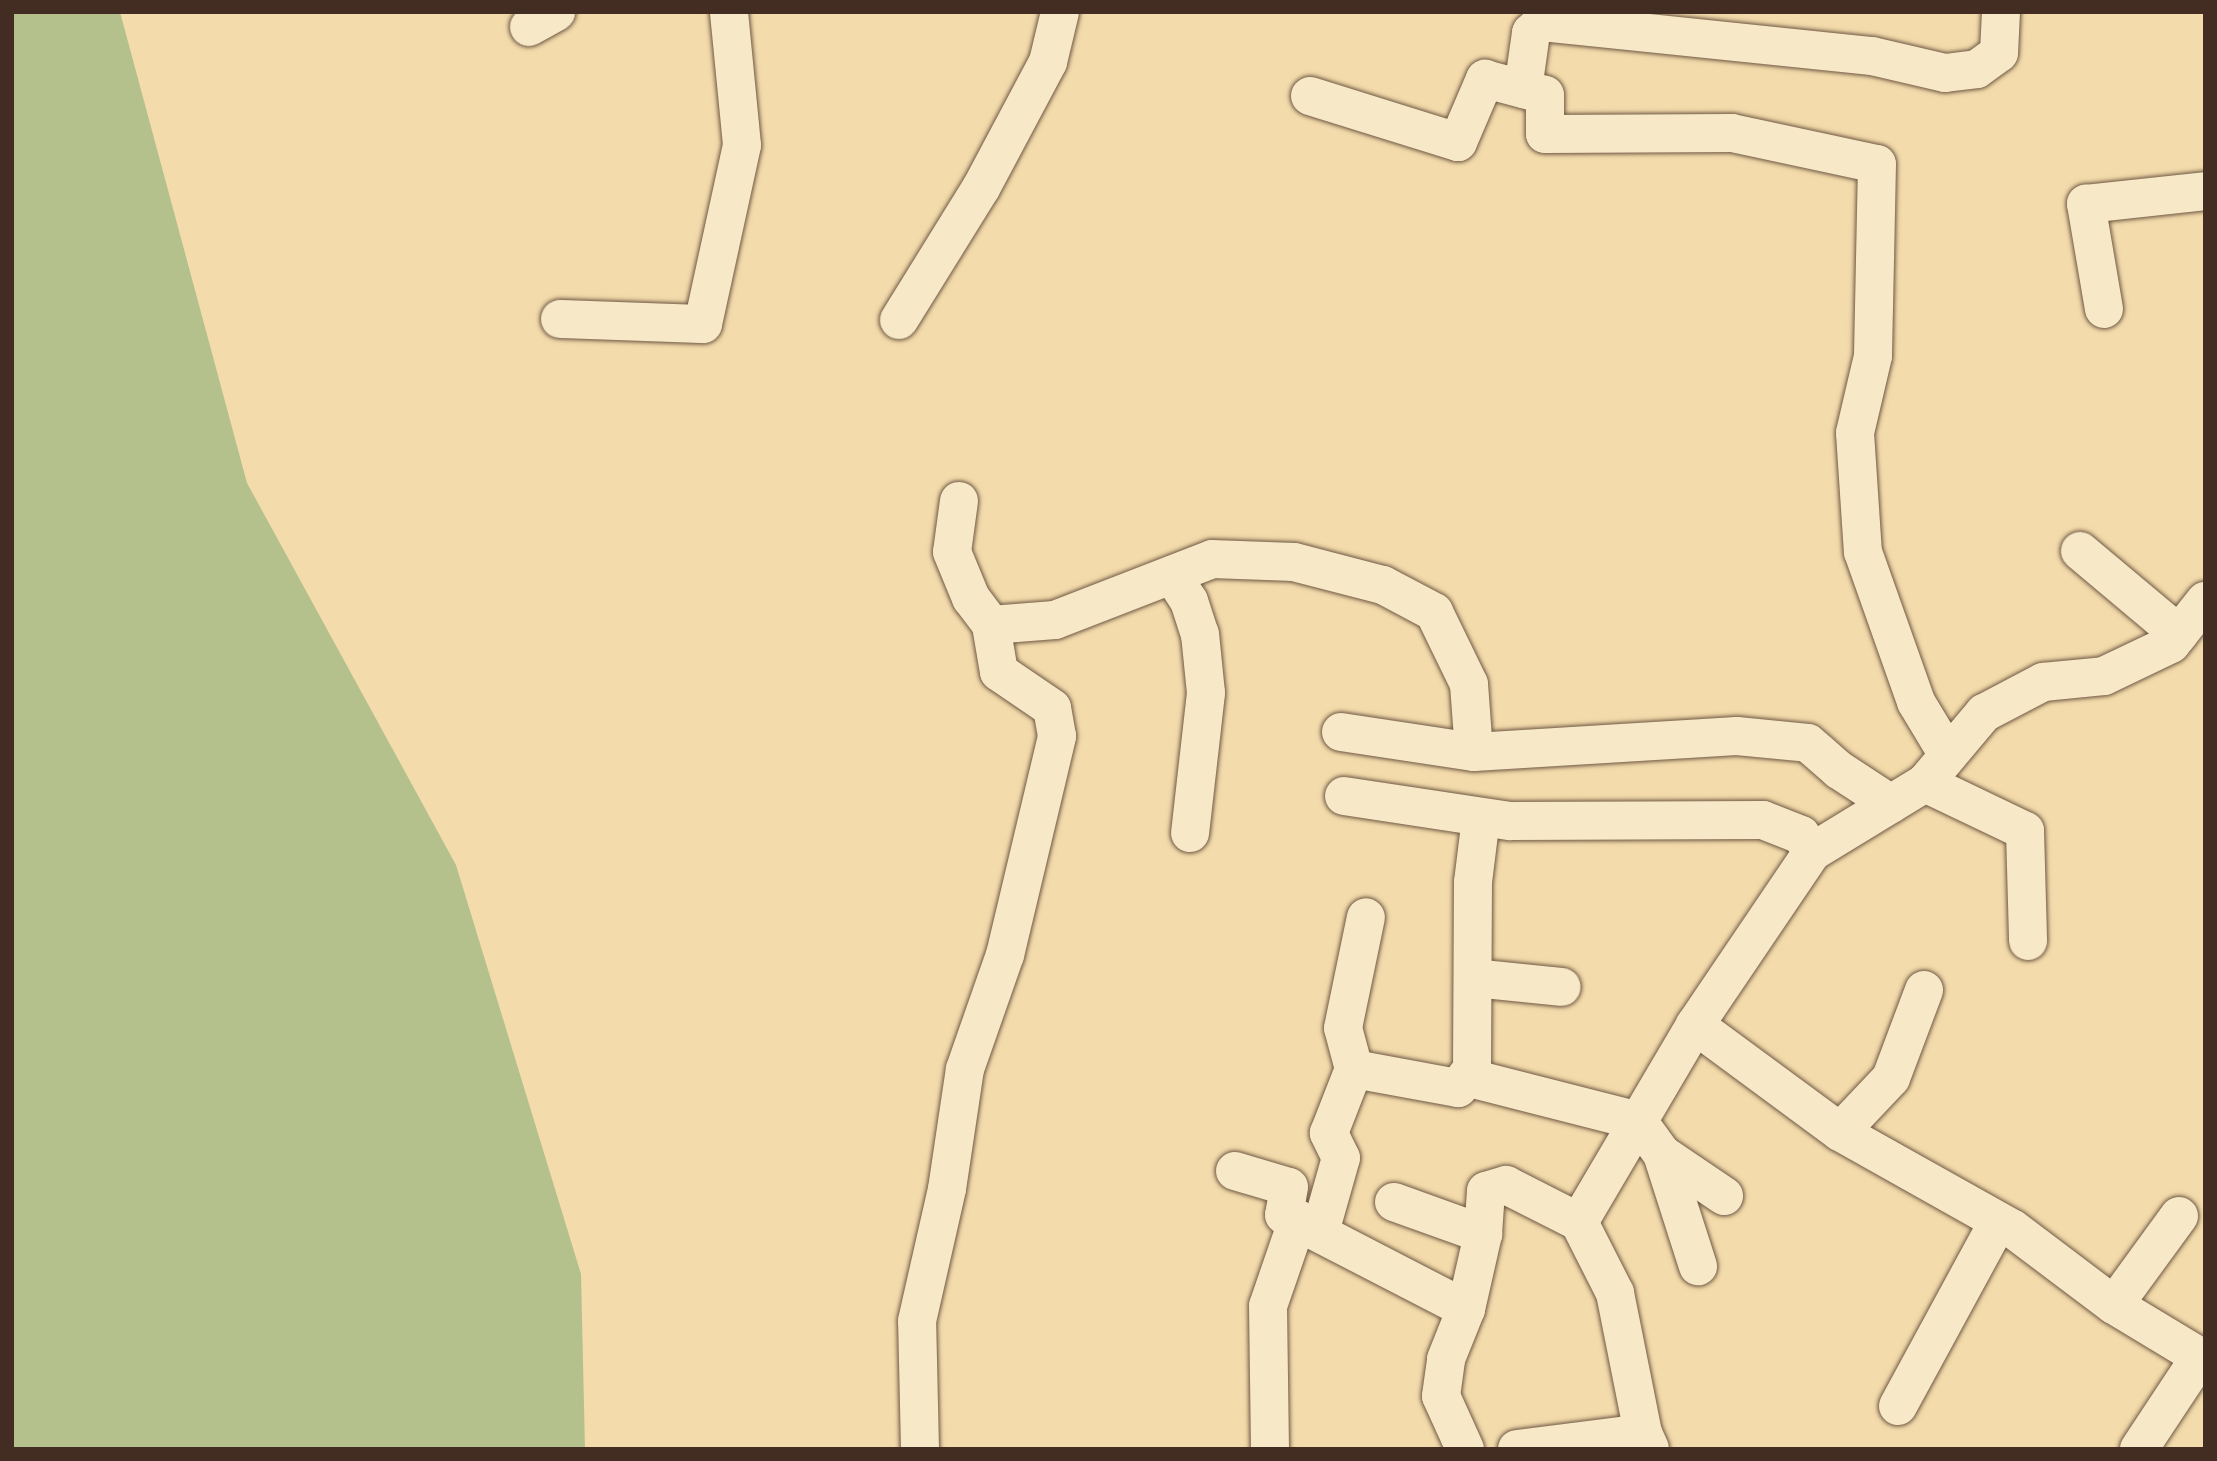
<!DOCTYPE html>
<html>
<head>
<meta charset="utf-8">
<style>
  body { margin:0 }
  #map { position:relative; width:2217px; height:1461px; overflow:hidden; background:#f3dbab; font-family:"Sorts Mill Goudy",serif }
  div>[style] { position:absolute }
  .green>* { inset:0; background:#b5c18d }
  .roads { filter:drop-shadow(0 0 2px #6f5844) drop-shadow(0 0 2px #6f5844) }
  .minor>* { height:38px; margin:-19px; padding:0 19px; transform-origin:19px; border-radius:19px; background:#f7e8c8 }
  span { translate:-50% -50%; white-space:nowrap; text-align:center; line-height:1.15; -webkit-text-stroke:6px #f7e8c8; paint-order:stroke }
  .frame { position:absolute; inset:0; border:14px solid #432c21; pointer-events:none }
</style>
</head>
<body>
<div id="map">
  <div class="green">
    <div style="clip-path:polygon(12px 12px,120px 12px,247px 483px,456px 865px,581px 1274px,585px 1449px,12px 1449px)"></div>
  </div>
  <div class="roads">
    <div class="minor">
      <div style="left:529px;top:27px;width:31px;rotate:-29deg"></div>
      <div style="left:1523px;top:89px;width:57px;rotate:-81.9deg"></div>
      <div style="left:1531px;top:33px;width:16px;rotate:-45deg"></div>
      <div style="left:1542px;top:22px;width:332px;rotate:5.9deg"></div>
      <div style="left:1872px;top:56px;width:75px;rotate:13.1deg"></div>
      <div style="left:1945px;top:73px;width:32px;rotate:-7deg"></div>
      <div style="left:1977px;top:69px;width:27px;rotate:-36deg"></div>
      <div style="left:1999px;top:53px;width:41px;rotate:-87.2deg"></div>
      <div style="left:1310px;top:96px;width:155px;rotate:17.3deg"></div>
      <div style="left:1458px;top:142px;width:69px;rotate:-66.8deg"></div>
      <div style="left:1485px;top:79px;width:62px;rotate:14.9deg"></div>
      <div style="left:1545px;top:95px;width:39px;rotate:90deg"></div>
      <div style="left:1545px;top:134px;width:187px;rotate:-0.3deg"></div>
      <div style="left:1732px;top:133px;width:148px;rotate:12.1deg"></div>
      <div style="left:1877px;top:164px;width:192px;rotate:91.2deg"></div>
      <div style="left:1873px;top:356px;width:79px;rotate:103.2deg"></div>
      <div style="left:1855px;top:433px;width:119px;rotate:86.2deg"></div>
      <div style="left:1863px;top:552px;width:159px;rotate:70.5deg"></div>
      <div style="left:1916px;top:702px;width:62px;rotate:58.9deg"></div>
      <div style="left:2104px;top:309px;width:107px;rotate:-99.7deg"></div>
      <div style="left:2086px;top:204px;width:120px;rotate:-6.2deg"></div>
      <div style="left:560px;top:319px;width:143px;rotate:2deg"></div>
      <div style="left:703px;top:324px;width:183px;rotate:-77.7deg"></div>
      <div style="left:742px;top:145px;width:134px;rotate:-95.6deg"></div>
      <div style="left:899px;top:320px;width:155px;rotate:-58.2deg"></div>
      <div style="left:981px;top:188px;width:143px;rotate:-62deg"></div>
      <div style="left:1048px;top:62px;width:51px;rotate:-76.5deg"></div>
      <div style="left:959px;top:501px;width:51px;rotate:97.8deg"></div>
      <div style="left:952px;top:552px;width:50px;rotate:67.6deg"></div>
      <div style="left:971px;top:598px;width:34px;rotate:53deg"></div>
      <div style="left:2080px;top:551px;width:129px;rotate:40deg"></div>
      <div style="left:1172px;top:575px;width:31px;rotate:57deg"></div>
      <div style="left:1189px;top:601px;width:35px;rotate:72deg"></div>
      <div style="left:1200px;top:634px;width:59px;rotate:84.2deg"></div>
      <div style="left:1206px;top:693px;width:141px;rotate:96.5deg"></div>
      <div style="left:1341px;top:732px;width:134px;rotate:8.6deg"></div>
      <div style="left:1474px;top:752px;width:263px;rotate:-3.5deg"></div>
      <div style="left:1737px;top:736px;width:71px;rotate:5.6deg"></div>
      <div style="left:1808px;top:743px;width:41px;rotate:41.1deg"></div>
      <div style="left:1839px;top:770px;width:62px;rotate:33.2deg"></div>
      <div style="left:1925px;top:783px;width:111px;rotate:25.6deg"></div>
      <div style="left:2025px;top:831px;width:110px;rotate:88.4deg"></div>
      <div style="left:1344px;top:796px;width:168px;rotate:8.6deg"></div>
      <div style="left:1510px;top:821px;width:253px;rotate:-0.2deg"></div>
      <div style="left:1763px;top:820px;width:41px;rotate:21.5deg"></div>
      <div style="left:1801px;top:835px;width:20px;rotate:57deg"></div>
      <div style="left:1474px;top:978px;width:88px;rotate:5.8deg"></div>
      <div style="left:1695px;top:1025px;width:180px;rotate:36.4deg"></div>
      <div style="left:1840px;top:1132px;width:198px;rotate:29.3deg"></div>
      <div style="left:2013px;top:1229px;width:126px;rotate:37deg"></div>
      <div style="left:1354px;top:1069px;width:106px;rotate:10.4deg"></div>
      <div style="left:1458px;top:1088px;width:24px;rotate:-54deg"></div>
      <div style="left:1472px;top:1069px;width:187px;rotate:-89.7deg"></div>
      <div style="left:1473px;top:882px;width:64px;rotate:-82.9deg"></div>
      <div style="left:1466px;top:1077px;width:178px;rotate:14.3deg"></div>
      <div style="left:1638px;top:1121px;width:41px;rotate:54deg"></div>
      <div style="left:1662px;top:1154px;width:75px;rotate:34.1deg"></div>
      <div style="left:1840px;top:1132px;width:74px;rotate:-46.6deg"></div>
      <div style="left:1891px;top:1078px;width:94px;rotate:-69.4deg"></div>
      <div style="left:1662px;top:1154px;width:118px;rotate:72.2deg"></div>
      <div style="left:1235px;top:1171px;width:56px;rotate:16.5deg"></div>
      <div style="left:1289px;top:1187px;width:28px;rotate:100deg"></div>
      <div style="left:1284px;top:1215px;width:205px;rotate:27.3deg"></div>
      <div style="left:1394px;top:1202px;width:95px;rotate:19.8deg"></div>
      <div style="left:2179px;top:1216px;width:110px;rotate:126.1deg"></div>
      <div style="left:2114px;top:1305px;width:106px;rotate:31.1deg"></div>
      <div style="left:1579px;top:1222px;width:229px;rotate:-59.5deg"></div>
      <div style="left:1695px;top:1025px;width:209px;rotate:-55.9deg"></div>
      <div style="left:1812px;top:852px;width:132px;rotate:-31.4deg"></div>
      <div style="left:1925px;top:783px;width:92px;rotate:-49.9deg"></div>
      <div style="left:1984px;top:713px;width:67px;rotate:-27.7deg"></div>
      <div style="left:2043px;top:682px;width:61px;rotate:-5.6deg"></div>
      <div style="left:2104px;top:676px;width:74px;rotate:-25.5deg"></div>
      <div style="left:2171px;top:644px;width:55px;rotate:-51.7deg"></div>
      <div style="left:1320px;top:1232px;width:77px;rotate:-74.2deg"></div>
      <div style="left:1341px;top:1158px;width:28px;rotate:-116deg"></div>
      <div style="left:1329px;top:1133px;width:69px;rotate:-68.7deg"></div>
      <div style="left:1354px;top:1069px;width:42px;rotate:-105deg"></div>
      <div style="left:1343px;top:1028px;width:113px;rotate:-78.3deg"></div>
      <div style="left:1898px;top:1406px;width:209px;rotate:-61.5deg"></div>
      <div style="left:920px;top:1449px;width:128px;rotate:-91.3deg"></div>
      <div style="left:917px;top:1321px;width:135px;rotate:-77.2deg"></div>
      <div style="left:947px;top:1189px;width:121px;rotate:-81.5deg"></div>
      <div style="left:965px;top:1069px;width:121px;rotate:-70.7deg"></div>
      <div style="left:1005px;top:955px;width:225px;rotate:-76.6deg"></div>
      <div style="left:1057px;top:736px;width:28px;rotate:-100deg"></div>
      <div style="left:1052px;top:708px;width:64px;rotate:-145.8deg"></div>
      <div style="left:999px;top:672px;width:48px;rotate:-99.7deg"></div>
      <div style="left:991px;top:625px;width:64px;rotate:-4.5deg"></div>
      <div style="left:1055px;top:620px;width:168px;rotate:-21.2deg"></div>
      <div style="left:1212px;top:559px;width:82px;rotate:2.1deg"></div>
      <div style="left:1294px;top:562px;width:92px;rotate:14.5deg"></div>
      <div style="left:1383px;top:585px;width:58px;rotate:27.9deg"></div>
      <div style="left:1434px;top:612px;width:80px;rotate:64.1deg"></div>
      <div style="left:1469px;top:684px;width:68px;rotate:85.8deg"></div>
      <div style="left:1270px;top:1449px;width:143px;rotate:-90.8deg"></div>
      <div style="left:1268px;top:1306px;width:92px;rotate:-71deg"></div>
      <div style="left:1465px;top:1449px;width:58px;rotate:-114.4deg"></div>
      <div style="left:1441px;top:1396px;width:37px;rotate:-82deg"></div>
      <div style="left:1446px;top:1359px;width:54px;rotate:-68.2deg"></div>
      <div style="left:1466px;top:1309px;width:77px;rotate:-77.2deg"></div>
      <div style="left:1483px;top:1234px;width:43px;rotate:-86deg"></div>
      <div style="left:1486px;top:1191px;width:21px;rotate:-17deg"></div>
      <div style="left:1506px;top:1185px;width:82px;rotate:26.9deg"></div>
      <div style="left:1579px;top:1222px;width:80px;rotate:63.1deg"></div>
      <div style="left:1615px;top:1293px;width:143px;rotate:78.7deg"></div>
      <div style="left:1517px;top:1449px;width:127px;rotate:-7.2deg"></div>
      <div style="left:1643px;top:1433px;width:17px;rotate:66deg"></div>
      <div style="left:2139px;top:1449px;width:110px;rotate:-56.5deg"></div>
    </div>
  </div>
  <div class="frame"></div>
</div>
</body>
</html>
